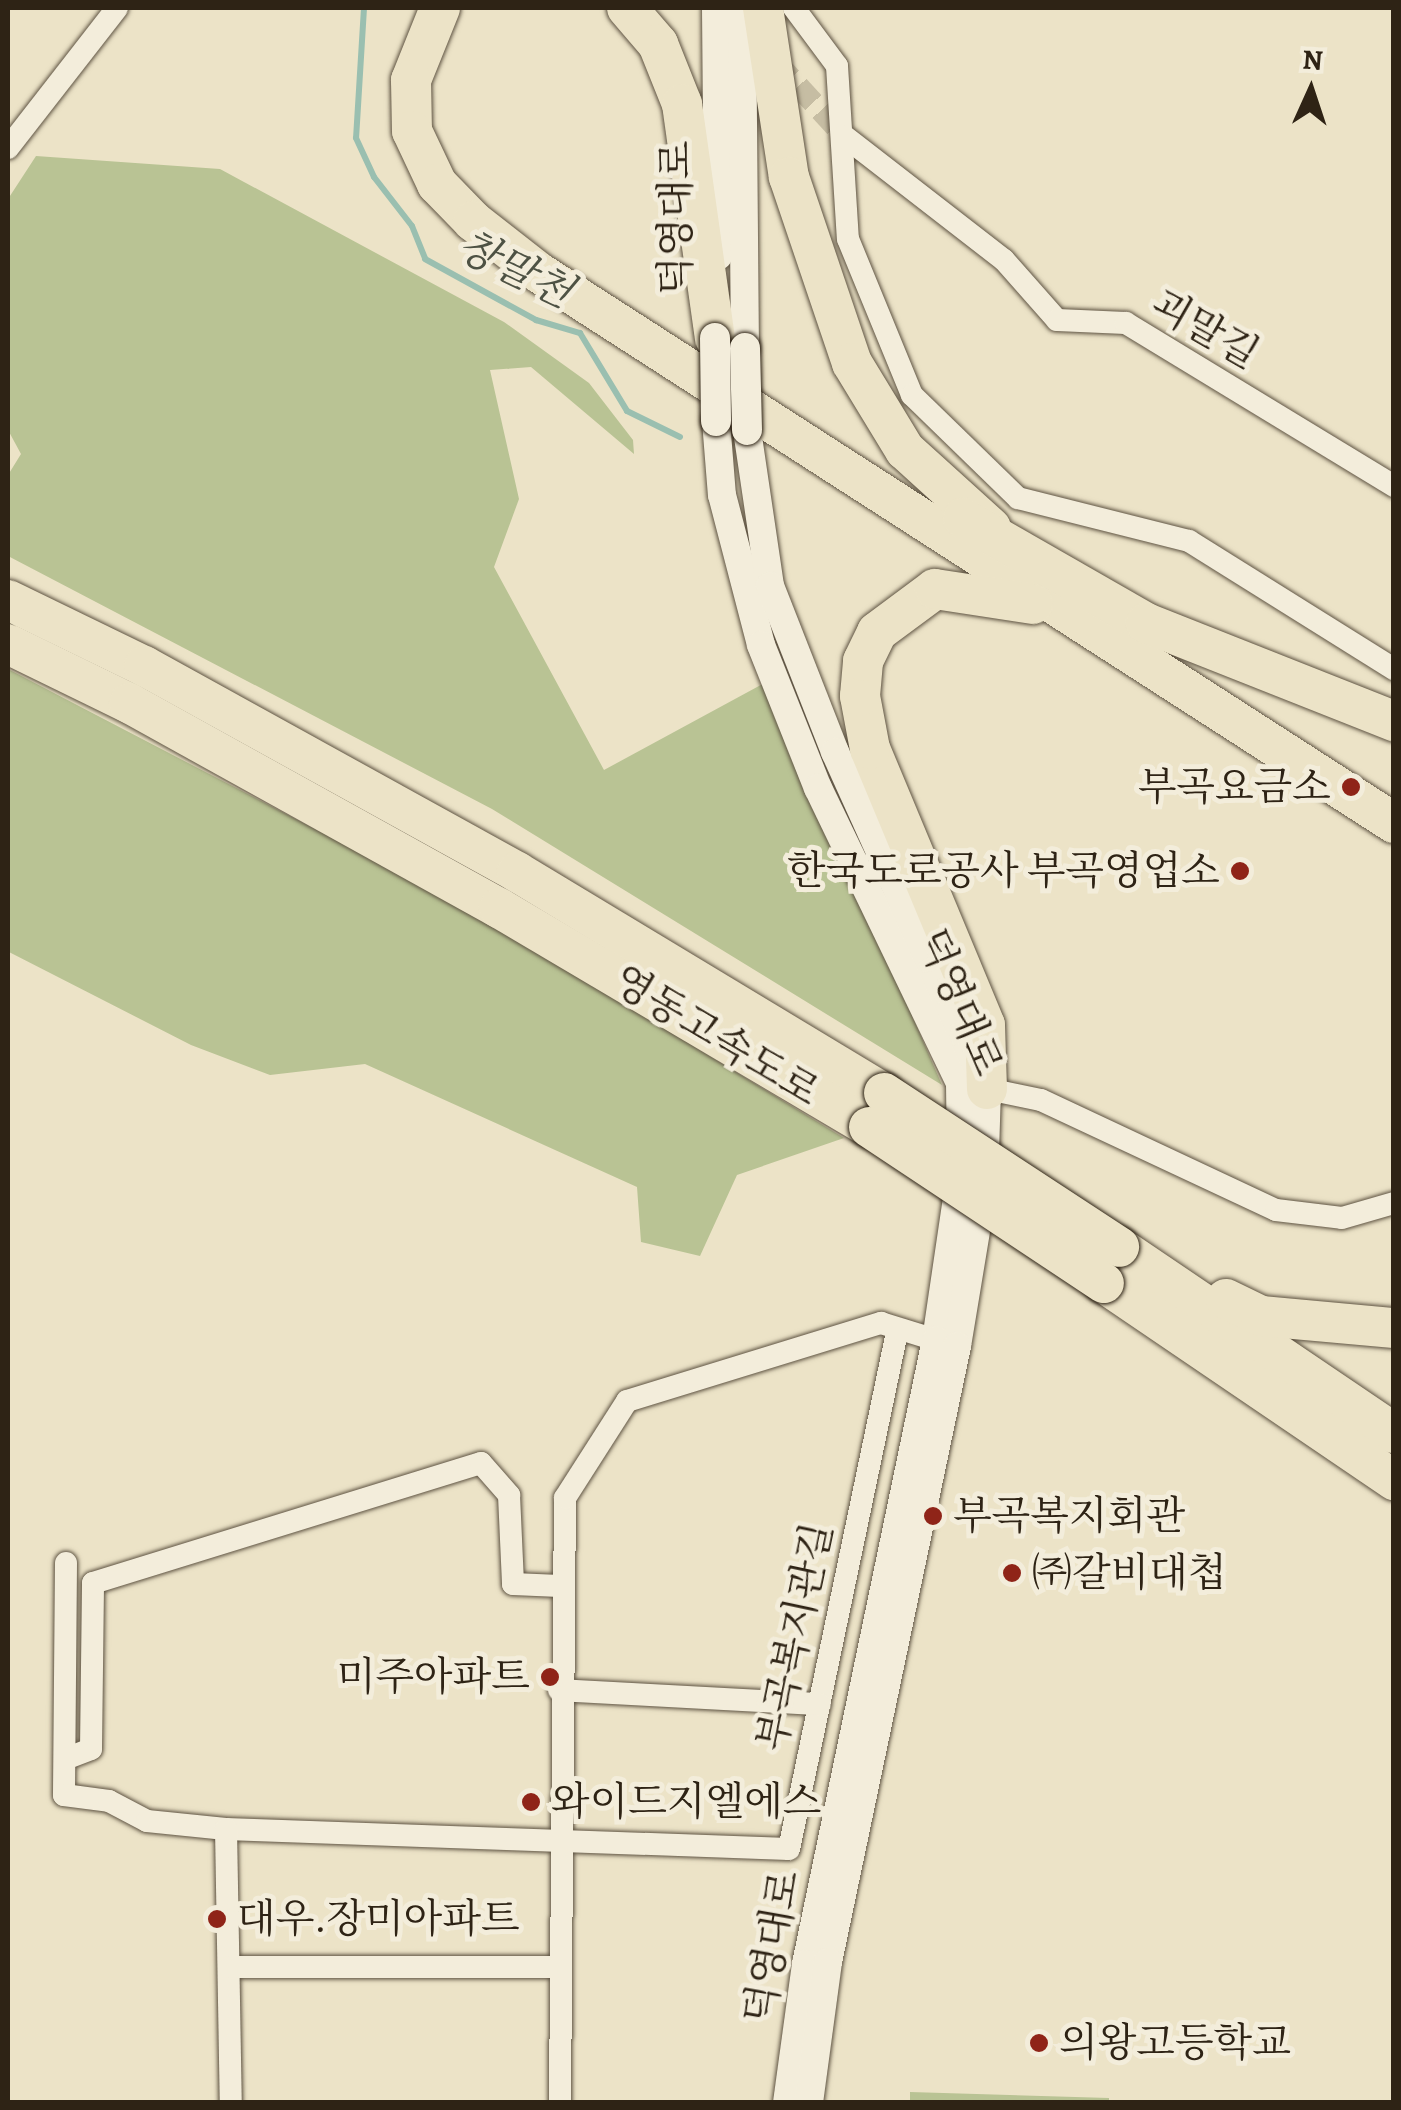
<!DOCTYPE html>
<html>
<head>
<meta charset="utf-8">
<style>
  body { margin:0 }
  #map { position:relative; width:1401px; height:2110px; overflow:hidden; background:#ece3c7; font-family:Alegreya,"Noto Serif KR",serif }
  div>[style] { position:absolute }
  .green>* { inset:0; background:#b9c394 }
  .stream>* { height:6px; margin:-3px; padding:0 3px; transform-origin:3px; border-radius:3px; background:#9abfb0 }
  .minor-tunnel>* { height:22px; margin-top:-11px; transform-origin:0; background:repeating-linear-gradient(90deg,#c6bda3 0 22px,transparent 0 33px) }
  .roads { filter:drop-shadow(0 0 2px #5e5342) drop-shadow(0 0 2px #5e5342) }
  .minor>* { height:22px; margin:-11px; padding:0 11px; transform-origin:11px; border-radius:11px; background:#f3eddb }
  .tertiary>* { height:28px; margin:-14px; padding:0 14px; transform-origin:14px; border-radius:14px; background:#f3eddb }
  .motorway>* { height:40px; margin:-20px; padding:0 20px; transform-origin:20px; border-radius:20px; background:#ece3c7 }
  .bridges { filter:drop-shadow(0 0 2px #2e2315) drop-shadow(0 0 2px #2e2315) }
  .secondary-bridge>* { height:30px; margin:-15px; padding:0 15px; transform-origin:15px; border-radius:15px; background:#f3eddb }
  .motorway-bridge>* { height:40px; margin:-20px; padding:0 20px; transform-origin:20px; border-radius:20px; background:#ece3c7 }
  .dots>* { width:28px; height:28px; translate:-50% -50%; box-sizing:border-box; border:5px solid #f3eddb; border-radius:50% }
  span { translate:-50% -50%; white-space:nowrap; text-align:center; line-height:1.15; -webkit-text-stroke:10px #f3eddb; paint-order:stroke }
  .street-label { font-size:40px; color:#2e2315 }
  .poi-label { font-size:40px; color:#2e2315 }
  .right { translate:-100% -50%; text-align:right }
  .left { translate:0 -50%; text-align:left }
  .water-label { font-size:42px; color:#4e5244; font-style:italic }
  .frame { position:absolute; inset:0; border:10px solid #2e2315; pointer-events:none }
  .north { position:absolute; left:1261px; top:40px; width:100px; height:100px; -webkit-text-stroke:8px #f3eddb; paint-order:stroke; rotate:3deg; font-size:28px; font-weight:700; line-height:40px; text-align:center; color:#2e2315 }
  .north::after { content:''; display:block; margin:auto; width:35px; height:45px; background:#2e2315; clip-path:polygon(50% 0,100% 100%,50% 72%,0 100%) }
</style>
</head>
<body>
<div id="map">
  <div class="green">
    <div style="clip-path:polygon(36px 156px,220px 169px,504px 322px,589px 383px,633px 440px,634px 454px,531px 367px,490px 370px,519px 499px,494px 567px,604px 770px,768px 681px,942px 1085px,492px 809px,8px 556px,8px 475px,21px 454px,8px 430px,8px 199px)"></div>
    <div style="clip-path:polygon(8px 669px,470px 910px,844px 1138px,737px 1175px,700px 1256px,641px 1242px,637px 1187px,365px 1064px,270px 1075px,191px 1045px,9px 952px)"></div>
    <div style="clip-path:polygon(910px 2092px,1109px 2098px,1109px 2102px,910px 2102px)"></div>
  </div>
  <div class="stream">
    <div style="left:364px;top:8px;width:130px;rotate:93.5deg"></div>
    <div style="left:356px;top:138px;width:43px;rotate:65.2deg"></div>
    <div style="left:374px;top:177px;width:62px;rotate:52.2deg"></div>
    <div style="left:412px;top:226px;width:35px;rotate:68deg"></div>
    <div style="left:425px;top:259px;width:127px;rotate:28.8deg"></div>
    <div style="left:536px;top:320px;width:46px;rotate:16.5deg"></div>
    <div style="left:580px;top:333px;width:91px;rotate:58.9deg"></div>
    <div style="left:627px;top:411px;width:59px;rotate:26.1deg"></div>
  </div>
  <div class="minor-tunnel">
    <div style="left:776px;top:62px;width:100px;rotate:47.4deg"></div>
  </div>
  <div class="roads">
    <div class="minor">
      <div style="left:794px;top:8px;width:72px;rotate:53.4deg"></div>
      <div style="left:837px;top:66px;width:173px;rotate:86.4deg"></div>
      <div style="left:848px;top:239px;width:169px;rotate:67.7deg"></div>
      <div style="left:912px;top:395px;width:148px;rotate:44.2deg"></div>
      <div style="left:1018px;top:498px;width:176px;rotate:14.1deg"></div>
      <div style="left:1189px;top:541px;width:242px;rotate:32deg"></div>
      <div style="left:844px;top:136px;width:202px;rotate:37.8deg"></div>
      <div style="left:1004px;top:260px;width:80px;rotate:48.5deg"></div>
      <div style="left:1057px;top:320px;width:69px;rotate:2.5deg"></div>
      <div style="left:1126px;top:323px;width:314px;rotate:31.3deg"></div>
      <div style="left:8px;top:148px;width:177px;rotate:-52.1deg"></div>
      <div style="left:978px;top:1087px;width:64px;rotate:11.7deg"></div>
      <div style="left:1041px;top:1100px;width:259px;rotate:25.1deg"></div>
      <div style="left:1276px;top:1210px;width:66px;rotate:6.9deg"></div>
      <div style="left:1342px;top:1218px;width:54px;rotate:-16.1deg"></div>
      <div style="left:66px;top:1563px;width:232px;rotate:90.5deg"></div>
      <div style="left:64px;top:1795px;width:45px;rotate:7.6deg"></div>
      <div style="left:109px;top:1801px;width:43px;rotate:27.8deg"></div>
      <div style="left:147px;top:1821px;width:79px;rotate:5.8deg"></div>
      <div style="left:226px;top:1829px;width:563px;rotate:2.03deg"></div>
      <div style="left:789px;top:1849px;width:528px;rotate:-78.2deg"></div>
      <div style="left:559px;top:1690px;width:261px;rotate:3.1deg"></div>
      <div style="left:65px;top:1759px;width:28px;rotate:-21deg"></div>
      <div style="left:91px;top:1749px;width:166px;rotate:-89.3deg"></div>
      <div style="left:93px;top:1583px;width:406px;rotate:-17.2deg"></div>
      <div style="left:481px;top:1463px;width:43px;rotate:48.8deg"></div>
      <div style="left:509px;top:1495px;width:89px;rotate:87.4deg"></div>
      <div style="left:513px;top:1584px;width:47px;rotate:2.4deg"></div>
      <div style="left:226px;top:1829px;width:273px;rotate:89deg"></div>
      <div style="left:229px;top:1967px;width:330px"></div>
      <div style="left:560px;top:2102px;width:604px;rotate:-89.53deg"></div>
      <div style="left:565px;top:1498px;width:115px;rotate:-57.4deg"></div>
      <div style="left:627px;top:1401px;width:266px;rotate:-17.1deg"></div>
      <div style="left:881px;top:1323px;width:71px;rotate:17.2deg"></div>
    </div>
    <div class="tertiary">
      <div style="left:716px;top:8px;width:248px;rotate:89.5deg"></div>
      <div style="left:742px;top:8px;width:340px;rotate:89.5deg"></div>
      <div style="left:716px;top:421px;width:74px;rotate:85.4deg"></div>
      <div style="left:722px;top:495px;width:155px;rotate:75.4deg"></div>
      <div style="left:761px;top:645px;width:154px;rotate:68.3deg"></div>
      <div style="left:818px;top:788px;width:327px;rotate:64.3deg"></div>
      <div style="left:960px;top:1083px;width:88px;rotate:89.3deg"></div>
      <div style="left:961px;top:1171px;width:171px;rotate:98.4deg"></div>
      <div style="left:936px;top:1340px;width:637px;rotate:101.77deg"></div>
      <div style="left:806px;top:1964px;width:139px;rotate:97.8deg"></div>
      <div style="left:747px;top:430px;width:158px;rotate:81.6deg"></div>
      <div style="left:770px;top:586px;width:178px;rotate:68.6deg"></div>
      <div style="left:835px;top:752px;width:370px;rotate:65.7deg"></div>
      <div style="left:987px;top:1089px;width:94px;rotate:91.8deg"></div>
      <div style="left:984px;top:1183px;width:165px;rotate:99.4deg"></div>
      <div style="left:957px;top:1346px;width:629px;rotate:101.83deg"></div>
      <div style="left:828px;top:1962px;width:141px;rotate:97.7deg"></div>
    </div>
    <div class="motorway">
      <div style="left:440px;top:8px;width:78px;rotate:111.9deg"></div>
      <div style="left:411px;top:80px;width:51px;rotate:88.9deg"></div>
      <div style="left:412px;top:131px;width:59px;rotate:64.7deg"></div>
      <div style="left:437px;top:184px;width:52px;rotate:45.8deg"></div>
      <div style="left:473px;top:221px;width:83px;rotate:38.1deg"></div>
      <div style="left:538px;top:272px;width:1018px;rotate:32.77deg"></div>
      <div style="left:627px;top:8px;width:48px;rotate:49.3deg"></div>
      <div style="left:658px;top:44px;width:65px;rotate:68.2deg"></div>
      <div style="left:682px;top:104px;width:236px;rotate:82deg"></div>
      <div style="left:763px;top:8px;width:171px;rotate:81.3deg"></div>
      <div style="left:789px;top:177px;width:196px;rotate:71.3deg"></div>
      <div style="left:852px;top:363px;width:102px;rotate:58.7deg"></div>
      <div style="left:905px;top:450px;width:116px;rotate:42.2deg"></div>
      <div style="left:963px;top:518px;width:211px;rotate:29.8deg"></div>
      <div style="left:1146px;top:623px;width:267px;rotate:21.6deg"></div>
      <div style="left:8px;top:600px;width:151px;rotate:25.9deg"></div>
      <div style="left:144px;top:666px;width:426px;rotate:28.9deg"></div>
      <div style="left:517px;top:872px;width:428px;rotate:31.1deg"></div>
      <div style="left:8px;top:644px;width:135px;rotate:26deg"></div>
      <div style="left:129px;top:703px;width:423px;rotate:29deg"></div>
      <div style="left:499px;top:908px;width:430px;rotate:30.6deg"></div>
      <div style="left:987px;top:1089px;width:64px;rotate:-91.8deg"></div>
      <div style="left:985px;top:1025px;width:299px;rotate:-112.6deg"></div>
      <div style="left:870px;top:749px;width:54px;rotate:-100.7deg"></div>
      <div style="left:860px;top:696px;width:35px;rotate:-85deg"></div>
      <div style="left:863px;top:661px;width:32px;rotate:-64deg"></div>
      <div style="left:877px;top:632px;width:72px;rotate:-36.6deg"></div>
      <div style="left:935px;top:589px;width:99px;rotate:8.7deg"></div>
      <div style="left:1119px;top:1247px;width:332px;rotate:34.1deg"></div>
      <div style="left:1104px;top:1283px;width:351px;rotate:34.2deg"></div>
      <div style="left:1226px;top:1299px;width:39px;rotate:26deg"></div>
      <div style="left:1261px;top:1316px;width:134px;rotate:5.2deg"></div>
    </div>
  </div>
  <div class="bridges">
    <div class="secondary-bridge">
      <div style="left:715px;top:338px;width:83px;rotate:89.3deg"></div>
      <div style="left:745px;top:348px;width:82px;rotate:88.6deg"></div>
    </div>
    <div class="motorway-bridge">
      <div style="left:884px;top:1093px;width:281px;rotate:33.2deg"></div>
      <div style="left:869px;top:1127px;width:282px;rotate:33.6deg"></div>
    </div>
  </div>
  <div class="dots">
    <div style="left:1351px;top:787px;background:#8f2418"></div>
    <div style="left:1240px;top:871px;background:#8f2418"></div>
    <div style="left:933px;top:1516px;background:#8f2418"></div>
    <div style="left:1012px;top:1573px;background:#8f2418"></div>
    <div style="left:550px;top:1677px;background:#8f2418"></div>
    <div style="left:531px;top:1802px;background:#8f2418"></div>
    <div style="left:217px;top:1919px;background:#8f2418"></div>
    <div style="left:1039px;top:2043px;background:#8f2418"></div>
  </div>
  <div class="street-label">
    <span style="left:676px;top:218px;rotate:-90deg">덕영대로</span>
    <span style="left:1205px;top:329px;rotate:30deg">괴말길</span>
    <span style="left:960px;top:1002px;rotate:67deg">덕영대로</span>
    <span style="left:716px;top:1036px;rotate:31deg">영동고속도로</span>
    <span style="left:795px;top:1637px;rotate:-78deg">부곡복지관길</span>
    <span style="left:772px;top:1947px;rotate:-80deg">덕영대로</span>
  </div>
  <div class="poi-label">
    <span class="right" style="left:1331px;top:787px">부곡요금소</span>
    <span class="right" style="left:1220px;top:871px">한국도로공사 부곡영업소</span>
    <span class="left" style="left:953px;top:1516px">부곡복지회관</span>
    <span class="left" style="left:1032px;top:1573px">㈜갈비대첩</span>
    <span class="right" style="left:530px;top:1677px">미주아파트</span>
    <span class="left" style="left:551px;top:1802px">와이드지엘에스</span>
    <span class="left" style="left:237px;top:1919px">대우.장미아파트</span>
    <span class="left" style="left:1059px;top:2043px">의왕고등학교</span>
  </div>
  <div class="water-label">
    <span style="left:515px;top:269px;rotate:26deg">창말천</span>
  </div>
  <div class="frame"></div>
  <div class="north">N</div>
</div>
</body>
</html>
